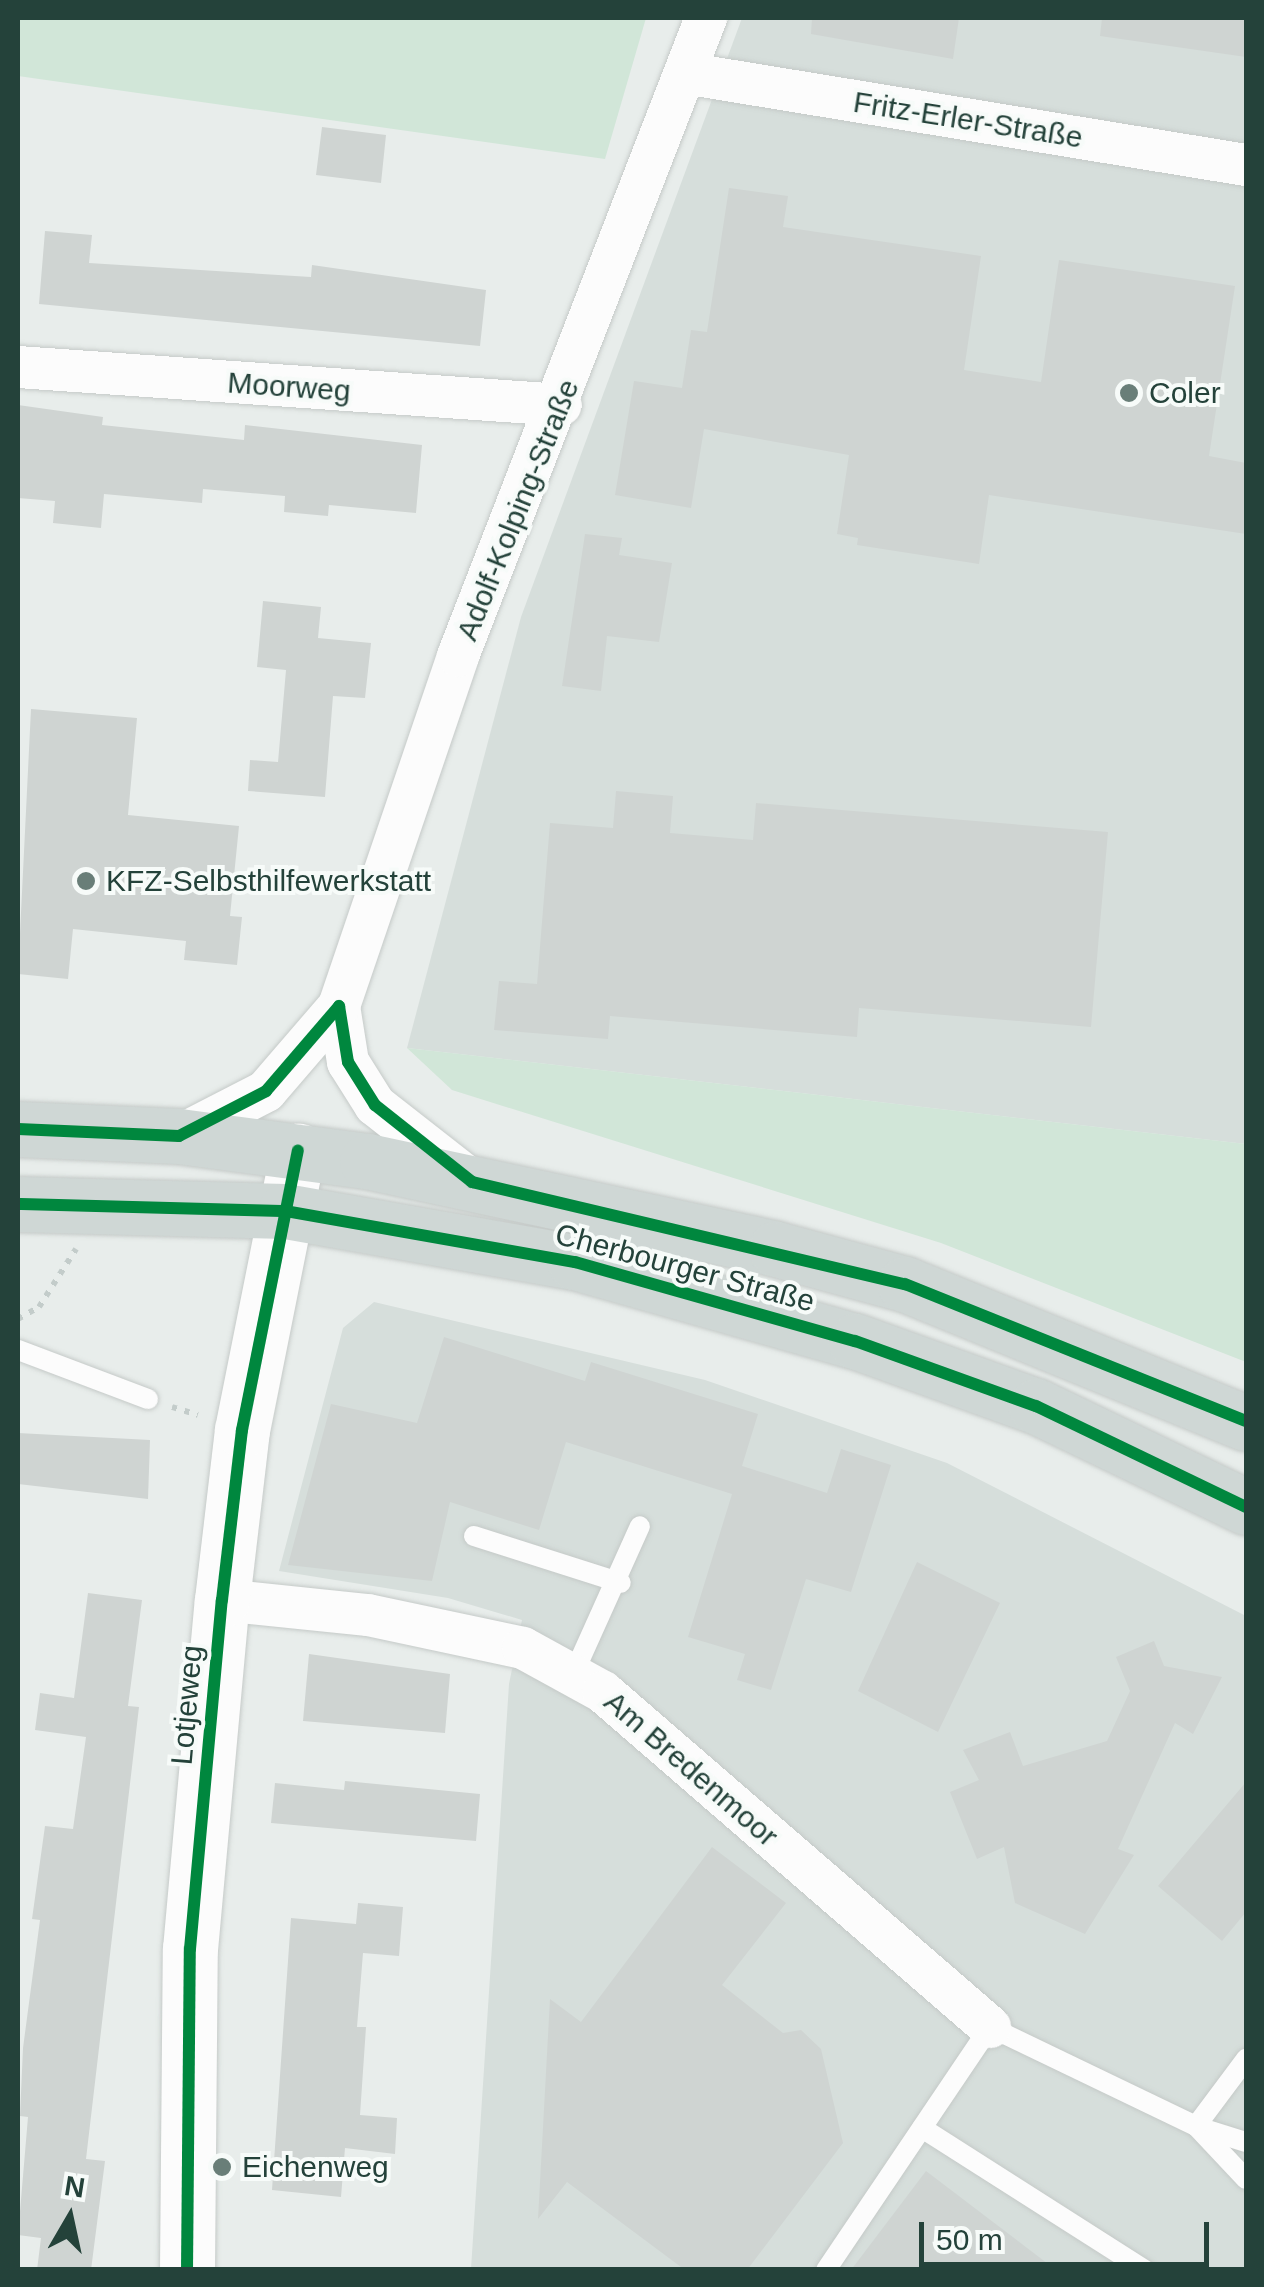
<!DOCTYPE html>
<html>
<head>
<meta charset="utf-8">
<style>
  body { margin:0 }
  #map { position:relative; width:1264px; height:2287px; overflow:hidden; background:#e8edeb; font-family:Helvetica,sans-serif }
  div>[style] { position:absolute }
  .built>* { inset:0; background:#d6dedb }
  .green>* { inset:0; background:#d1e6d8 }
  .building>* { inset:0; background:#cfd4d2 }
  .path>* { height:6px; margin-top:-3px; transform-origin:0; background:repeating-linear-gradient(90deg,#c3ccca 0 5px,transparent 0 13px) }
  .roads { filter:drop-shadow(0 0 2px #c5cac8) drop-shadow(0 0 2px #c5cac8) }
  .lane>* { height:20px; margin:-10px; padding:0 10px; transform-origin:10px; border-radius:10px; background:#fcfcfc }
  .street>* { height:42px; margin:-21px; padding:0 21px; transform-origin:21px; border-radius:21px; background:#fcfcfc }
  .secondary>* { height:55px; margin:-27.5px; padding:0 27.5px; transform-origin:27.5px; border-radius:27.5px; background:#fcfcfc }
  .primary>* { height:55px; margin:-27.5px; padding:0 27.5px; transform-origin:27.5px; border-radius:27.5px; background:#cfd7d5 }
  .cycleway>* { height:12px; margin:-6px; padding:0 6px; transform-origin:6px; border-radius:6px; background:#00873e }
  .dots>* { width:28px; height:28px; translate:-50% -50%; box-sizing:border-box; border:5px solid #f7fbf9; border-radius:50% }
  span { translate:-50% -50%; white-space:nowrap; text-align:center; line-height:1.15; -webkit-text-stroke:8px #f7fbf9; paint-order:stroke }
  .street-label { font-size:30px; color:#24423a }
  .poi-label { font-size:30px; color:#24423a }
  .left { translate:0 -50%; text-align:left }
  .frame { position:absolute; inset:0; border:20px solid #24423a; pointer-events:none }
  .north { position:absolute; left:20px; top:2167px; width:100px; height:100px; -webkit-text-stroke:8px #f7fbf9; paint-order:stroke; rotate:9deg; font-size:28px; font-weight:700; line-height:40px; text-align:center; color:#24423a }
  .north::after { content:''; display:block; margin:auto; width:35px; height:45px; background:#24423a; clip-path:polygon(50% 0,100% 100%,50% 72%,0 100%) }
  .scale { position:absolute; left:919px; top:2222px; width:290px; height:45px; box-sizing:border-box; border:5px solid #24423a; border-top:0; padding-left:12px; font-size:30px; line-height:35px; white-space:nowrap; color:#24423a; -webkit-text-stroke:8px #f7fbf9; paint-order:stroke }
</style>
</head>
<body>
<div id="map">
  <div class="built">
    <div style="clip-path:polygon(742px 18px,1246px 18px,1246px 1144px,407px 1048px,521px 617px)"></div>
    <div style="clip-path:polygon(374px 1302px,705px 1380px,947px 1463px,1246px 1616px,1246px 2269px,471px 2269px,509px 1684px,522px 1620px,448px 1598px,279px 1571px,343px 1328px)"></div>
  </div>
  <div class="green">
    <div style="clip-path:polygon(18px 18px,646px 18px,605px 159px,18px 76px)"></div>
    <div style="clip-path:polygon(407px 1048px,1246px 1144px,1246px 1362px,941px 1243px,452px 1090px)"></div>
  </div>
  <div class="building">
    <div style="clip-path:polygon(812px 18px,959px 18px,953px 59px,811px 34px)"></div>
    <div style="clip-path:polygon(1102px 18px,1246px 18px,1246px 57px,1100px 36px)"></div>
    <div style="clip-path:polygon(322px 127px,386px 135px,381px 183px,316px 175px)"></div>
    <div style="clip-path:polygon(729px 188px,788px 196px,783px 227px,981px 256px,964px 370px,1041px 382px,1059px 260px,1235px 286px,1209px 456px,1246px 463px,1246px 534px,989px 495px,979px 564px,857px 545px,858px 538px,837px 534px,849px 455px,704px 429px,691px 508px,615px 495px,634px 381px,682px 388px,691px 330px,707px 332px)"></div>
    <div style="clip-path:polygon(45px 231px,92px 235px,89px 263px,311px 277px,312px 265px,486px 290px,480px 346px,39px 304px)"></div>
    <div style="clip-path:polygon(18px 405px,103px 417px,102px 425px,244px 440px,245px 425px,422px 445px,416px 513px,329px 505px,328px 516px,284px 512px,285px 496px,203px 489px,202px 503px,104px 494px,101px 528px,53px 523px,55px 501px,18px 498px)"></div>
    <div style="clip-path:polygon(585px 534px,622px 538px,619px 555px,672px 563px,659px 642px,607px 636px,601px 691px,562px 686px)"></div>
    <div style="clip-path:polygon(263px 601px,321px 607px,318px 638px,371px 643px,365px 698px,333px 696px,325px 797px,248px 791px,250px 760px,278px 762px,286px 670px,257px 667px)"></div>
    <div style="clip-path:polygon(31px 709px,137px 718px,128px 815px,239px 826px,230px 916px,242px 917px,237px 965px,184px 960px,186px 941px,73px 929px,68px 979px,18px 974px)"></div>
    <div style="clip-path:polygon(616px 791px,673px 796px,670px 833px,753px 840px,756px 803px,1108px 832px,1091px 1027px,859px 1008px,857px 1037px,610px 1016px,608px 1039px,494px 1030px,499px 981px,537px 984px,550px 823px,613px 828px)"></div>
    <div style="clip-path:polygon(444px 1337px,585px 1381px,591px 1362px,758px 1414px,742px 1466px,827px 1493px,841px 1449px,891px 1465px,851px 1592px,806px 1579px,771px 1690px,737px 1680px,745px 1654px,688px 1637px,732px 1494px,566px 1442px,539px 1530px,450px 1502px,432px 1581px,288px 1565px,331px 1404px,417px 1423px)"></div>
    <div style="clip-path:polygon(18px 1433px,150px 1440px,148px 1499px,18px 1484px)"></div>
    <div style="clip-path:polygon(917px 1562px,1000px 1603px,938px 1732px,858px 1691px)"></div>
    <div style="clip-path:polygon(88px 1593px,142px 1600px,128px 1706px,139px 1707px,86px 2159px,105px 2161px,91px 2270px,37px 2270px,41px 2238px,18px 2235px,28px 2117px,20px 2116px,23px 2048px,40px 1920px,32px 1919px,45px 1826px,73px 1829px,86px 1737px,35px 1730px,40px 1693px,74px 1698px)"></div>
    <div style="clip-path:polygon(1154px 1641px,1164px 1666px,1222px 1677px,1193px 1734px,1175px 1723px,1118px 1849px,1134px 1855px,1085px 1934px,1015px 1903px,1004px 1847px,977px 1859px,950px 1792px,979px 1780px,963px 1750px,1010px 1732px,1023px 1766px,1107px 1741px,1130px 1691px,1116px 1657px)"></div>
    <div style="clip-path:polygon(309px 1654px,450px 1674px,445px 1733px,303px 1721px)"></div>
    <div style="clip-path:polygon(345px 1781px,480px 1794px,476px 1841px,271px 1823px,275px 1783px,344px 1790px)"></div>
    <div style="clip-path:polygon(1246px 1782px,1246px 1912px,1222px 1941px,1158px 1886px)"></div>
    <div style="clip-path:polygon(712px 1847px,786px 1903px,722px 1985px,783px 2033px,801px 2030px,821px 2049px,843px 2143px,747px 2270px,685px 2270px,567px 2182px,538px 2219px,550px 1999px,581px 2022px)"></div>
    <div style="clip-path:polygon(358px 1903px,403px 1907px,399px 1956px,363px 1953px,357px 2027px,366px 2027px,360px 2115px,397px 2118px,395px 2154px,345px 2148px,341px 2197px,272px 2190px,291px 1918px,356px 1924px)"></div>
    <div style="clip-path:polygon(926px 2171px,1056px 2270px,851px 2270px)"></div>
  </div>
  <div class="path">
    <div style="left:18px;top:1319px;width:24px;rotate:-30deg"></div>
    <div style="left:39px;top:1307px;width:69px;rotate:-57.5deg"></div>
    <div style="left:172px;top:1407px;width:27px;rotate:17deg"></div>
  </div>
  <div class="roads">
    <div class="lane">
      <div style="left:18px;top:1350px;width:139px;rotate:20.7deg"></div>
      <div style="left:474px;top:1536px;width:154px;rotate:17.7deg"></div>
      <div style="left:573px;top:1675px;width:163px;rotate:-65.8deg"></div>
      <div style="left:1196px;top:2126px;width:73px;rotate:46.7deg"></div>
      <div style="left:1198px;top:2127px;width:50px;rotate:17.4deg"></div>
      <div style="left:922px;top:2128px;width:264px;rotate:32.5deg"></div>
      <div style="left:826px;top:2270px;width:293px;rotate:-56deg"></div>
      <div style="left:990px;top:2027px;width:229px;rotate:25.7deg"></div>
      <div style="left:1196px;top:2126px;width:84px;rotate:-53.3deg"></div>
    </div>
    <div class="street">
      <div style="left:690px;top:74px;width:563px;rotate:9.3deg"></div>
      <div style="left:18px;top:367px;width:544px;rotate:4deg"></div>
      <div style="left:339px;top:1006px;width:57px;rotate:80.9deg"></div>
      <div style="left:348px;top:1062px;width:51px;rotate:57.9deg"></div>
      <div style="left:375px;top:1105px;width:123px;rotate:38.1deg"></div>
      <div style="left:179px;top:1136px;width:98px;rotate:-27.3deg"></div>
      <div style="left:266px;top:1091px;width:112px;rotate:-49.3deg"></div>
      <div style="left:339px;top:1006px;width:370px;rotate:-71.2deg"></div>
      <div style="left:458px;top:656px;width:685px;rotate:-68.76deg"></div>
      <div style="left:222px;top:1600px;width:147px;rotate:5.9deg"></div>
      <div style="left:368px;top:1615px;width:158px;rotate:12deg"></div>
      <div style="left:523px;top:1648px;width:91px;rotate:28.8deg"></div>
      <div style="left:603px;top:1692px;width:512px;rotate:40.88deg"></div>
    </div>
    <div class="secondary">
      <div style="left:187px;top:2270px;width:321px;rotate:-89.5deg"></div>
      <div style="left:190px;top:1949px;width:350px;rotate:-84.8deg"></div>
      <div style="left:222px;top:1600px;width:171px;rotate:-83.3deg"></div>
      <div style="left:242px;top:1430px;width:285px;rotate:-78.7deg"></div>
    </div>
    <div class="primary">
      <div style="left:18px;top:1129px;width:161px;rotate:2.5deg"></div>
      <div style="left:179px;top:1136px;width:190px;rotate:7.6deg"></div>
      <div style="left:367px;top:1161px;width:418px;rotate:12.1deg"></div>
      <div style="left:776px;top:1249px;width:134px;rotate:15.2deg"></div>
      <div style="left:905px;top:1284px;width:368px;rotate:22.2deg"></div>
      <div style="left:18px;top:1204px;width:267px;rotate:1.5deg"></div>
      <div style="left:285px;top:1211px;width:294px;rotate:10deg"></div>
      <div style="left:575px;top:1262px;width:291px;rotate:15.8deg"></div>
      <div style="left:855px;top:1341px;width:192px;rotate:19.8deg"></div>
      <div style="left:1036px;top:1406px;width:233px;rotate:25.7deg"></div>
    </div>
  </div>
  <div class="cycleway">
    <div style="left:339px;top:1006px;width:57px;rotate:80.9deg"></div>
    <div style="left:348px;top:1062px;width:51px;rotate:57.9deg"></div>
    <div style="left:375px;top:1105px;width:124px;rotate:38.4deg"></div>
    <div style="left:472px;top:1182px;width:445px;rotate:13.3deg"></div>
    <div style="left:905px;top:1284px;width:367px;rotate:21.9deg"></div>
    <div style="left:18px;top:1129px;width:161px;rotate:2.5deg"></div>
    <div style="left:179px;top:1136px;width:98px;rotate:-27.3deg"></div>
    <div style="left:266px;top:1091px;width:112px;rotate:-49.3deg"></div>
    <div style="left:18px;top:1204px;width:267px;rotate:1.5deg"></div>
    <div style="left:285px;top:1211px;width:294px;rotate:10deg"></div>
    <div style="left:575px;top:1262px;width:291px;rotate:15.8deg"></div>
    <div style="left:855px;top:1341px;width:192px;rotate:19.8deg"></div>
    <div style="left:1036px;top:1406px;width:233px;rotate:25.7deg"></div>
    <div style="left:187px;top:2270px;width:321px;rotate:-89.5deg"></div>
    <div style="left:190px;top:1949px;width:350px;rotate:-84.8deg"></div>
    <div style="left:222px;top:1600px;width:171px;rotate:-83.3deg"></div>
    <div style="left:242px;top:1430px;width:285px;rotate:-78.7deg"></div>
  </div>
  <div class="dots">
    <div style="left:1129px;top:393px;background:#697e78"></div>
    <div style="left:86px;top:881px;background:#697e78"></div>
    <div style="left:222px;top:2167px;background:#697e78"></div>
  </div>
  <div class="street-label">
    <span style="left:968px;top:120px;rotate:9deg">Fritz-Erler-Straße</span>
    <span style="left:289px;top:387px;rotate:4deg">Moorweg</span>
    <span style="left:518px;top:510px;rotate:-68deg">Adolf-Kolping-Straße</span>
    <span style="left:685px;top:1268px;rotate:15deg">Cherbourger Straße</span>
    <span style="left:187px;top:1705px;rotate:-85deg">Lotjeweg</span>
    <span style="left:691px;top:1769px;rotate:41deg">Am Bredenmoor</span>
  </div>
  <div class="poi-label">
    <span class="left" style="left:1149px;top:393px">Coler</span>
    <span class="left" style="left:106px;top:881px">KFZ-Selbsthilfewerkstatt</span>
    <span class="left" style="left:242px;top:2167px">Eichenweg</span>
  </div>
  <div class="frame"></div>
  <div class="north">N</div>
  <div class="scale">50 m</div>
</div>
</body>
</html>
